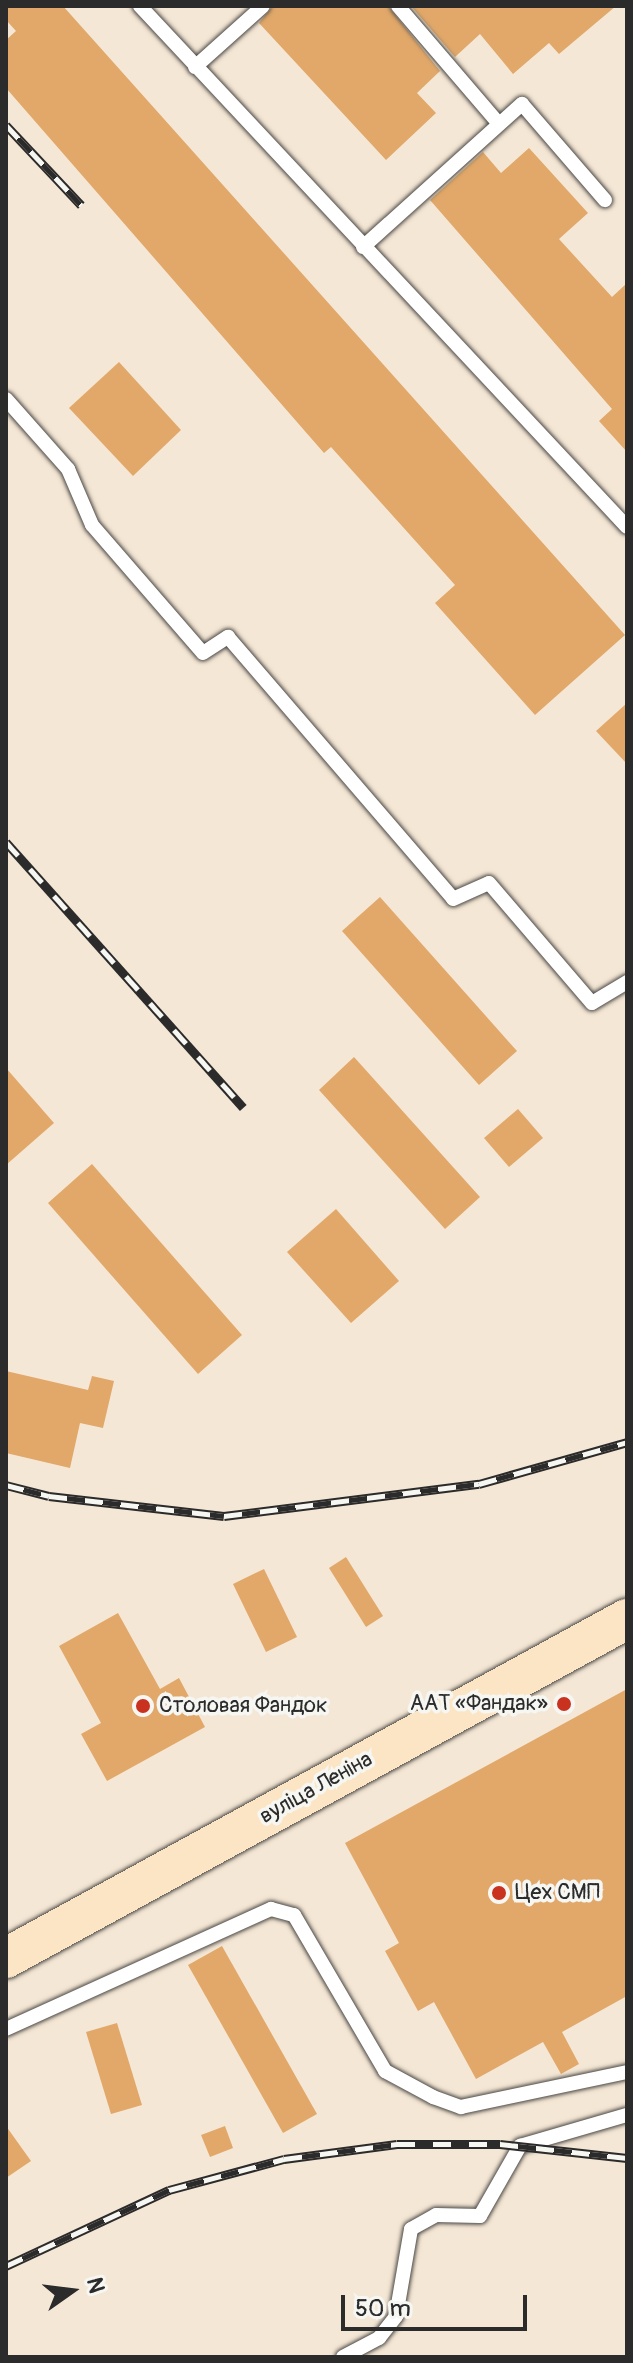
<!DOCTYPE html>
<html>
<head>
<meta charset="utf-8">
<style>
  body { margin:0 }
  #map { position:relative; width:633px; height:2363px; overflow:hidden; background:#f5e7d5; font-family:Pangolin,sans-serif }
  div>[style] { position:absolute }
  .building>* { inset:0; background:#e1a86a }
  .roads { filter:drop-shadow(0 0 2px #494744) drop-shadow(0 0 2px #494744) }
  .lane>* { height:14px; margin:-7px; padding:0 7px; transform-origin:7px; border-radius:7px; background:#fff }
  .secondary>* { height:40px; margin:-20px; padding:0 20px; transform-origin:20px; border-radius:20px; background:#fce5c4 }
  .rail>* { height:9px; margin-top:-4.5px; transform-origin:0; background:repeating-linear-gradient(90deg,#f6f6f2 0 18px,#2b2b2b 0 36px); box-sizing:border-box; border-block:2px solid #2b2b2b }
  .dots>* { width:22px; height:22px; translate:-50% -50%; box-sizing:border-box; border:4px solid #f6f6f2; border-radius:50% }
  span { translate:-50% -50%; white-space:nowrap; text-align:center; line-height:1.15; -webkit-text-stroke:7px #f6f6f2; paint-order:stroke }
  .poi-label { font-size:22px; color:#2b2b2b }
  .right { translate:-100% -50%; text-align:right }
  .left { translate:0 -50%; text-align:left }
  .street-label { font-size:22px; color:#2b2b2b }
  .frame { position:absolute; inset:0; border:8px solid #2b2b2b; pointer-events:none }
  .north { position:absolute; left:32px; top:2251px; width:80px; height:80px; -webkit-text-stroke:6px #f6f6f2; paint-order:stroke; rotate:76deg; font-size:22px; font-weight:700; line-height:32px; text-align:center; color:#2b2b2b }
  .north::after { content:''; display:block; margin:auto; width:28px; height:36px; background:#2b2b2b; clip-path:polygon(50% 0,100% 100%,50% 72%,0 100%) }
  .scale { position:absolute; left:341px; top:2295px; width:186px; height:36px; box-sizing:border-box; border:4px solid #2b2b2b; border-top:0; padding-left:10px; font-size:24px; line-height:28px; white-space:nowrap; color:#2b2b2b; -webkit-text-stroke:6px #f6f6f2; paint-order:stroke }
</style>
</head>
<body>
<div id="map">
  <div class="building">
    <div style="clip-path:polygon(6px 6px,63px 6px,625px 635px,535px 715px,435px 603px,455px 585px,331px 447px,324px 453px,6px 88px,6px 40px,16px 31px,6px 20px)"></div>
    <div style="clip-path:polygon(273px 6px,388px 6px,440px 71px,417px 93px,436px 113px,386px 160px,259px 23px)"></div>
    <div style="clip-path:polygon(411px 6px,616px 6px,559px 54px,549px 43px,513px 74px,480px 34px,455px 57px)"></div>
    <div style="clip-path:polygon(529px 148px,588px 213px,559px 239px,612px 297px,627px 283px,627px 452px,599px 421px,612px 409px,430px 200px,483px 152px,501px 173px)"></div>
    <div style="clip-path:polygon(119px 362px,181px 430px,133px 476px,69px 408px)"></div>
    <div style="clip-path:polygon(627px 703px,627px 764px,596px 731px)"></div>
    <div style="clip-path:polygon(380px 897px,517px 1051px,479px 1085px,342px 931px)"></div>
    <div style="clip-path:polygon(354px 1057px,480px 1197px,445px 1229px,319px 1090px)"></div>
    <div style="clip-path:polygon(6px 1068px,54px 1123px,6px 1165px)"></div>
    <div style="clip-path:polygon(518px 1109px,543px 1138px,509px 1167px,484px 1138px)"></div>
    <div style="clip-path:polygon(92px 1164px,242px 1335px,198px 1374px,48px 1203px)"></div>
    <div style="clip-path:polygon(336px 1209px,399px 1281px,351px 1323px,287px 1252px)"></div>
    <div style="clip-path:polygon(6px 1371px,88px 1390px,92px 1376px,114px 1381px,103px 1428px,80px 1423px,70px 1468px,6px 1453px)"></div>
    <div style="clip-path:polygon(346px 1557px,383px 1616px,366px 1627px,329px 1568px)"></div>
    <div style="clip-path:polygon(264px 1569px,297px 1637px,266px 1652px,233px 1584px)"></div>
    <div style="clip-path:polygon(118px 1613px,160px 1689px,179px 1678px,205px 1727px,107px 1781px,81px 1734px,101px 1723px,59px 1646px)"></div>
    <div style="clip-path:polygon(627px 1689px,627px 1996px,562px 2032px,579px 2064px,561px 2074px,543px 2042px,476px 2079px,434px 2002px,418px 2011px,385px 1951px,399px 1943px,345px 1843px)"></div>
    <div style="clip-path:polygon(222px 1946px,317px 2114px,283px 2133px,188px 1965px)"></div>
    <div style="clip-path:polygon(117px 2023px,142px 2105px,111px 2114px,86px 2032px)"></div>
    <div style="clip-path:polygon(6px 2126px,31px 2161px,6px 2178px)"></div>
    <div style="clip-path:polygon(225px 2126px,233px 2148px,210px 2157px,201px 2135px)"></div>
  </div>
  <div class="roads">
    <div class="lane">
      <div style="left:140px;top:6px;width:713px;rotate:46.93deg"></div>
      <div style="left:398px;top:6px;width:155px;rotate:49.4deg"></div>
      <div style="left:195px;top:67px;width:91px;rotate:-41.9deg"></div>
      <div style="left:363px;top:247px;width:214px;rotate:-42deg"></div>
      <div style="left:522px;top:104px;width:127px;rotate:49.2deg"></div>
      <div style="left:6px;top:399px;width:94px;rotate:48.5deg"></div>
      <div style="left:68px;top:469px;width:61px;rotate:66.8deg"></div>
      <div style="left:92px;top:525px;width:169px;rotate:49.1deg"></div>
      <div style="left:203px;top:653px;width:30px;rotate:-33deg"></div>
      <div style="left:228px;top:637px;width:345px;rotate:49.3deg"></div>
      <div style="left:453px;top:899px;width:39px;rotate:-24deg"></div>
      <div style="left:489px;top:883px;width:158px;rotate:49.4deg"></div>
      <div style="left:592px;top:1003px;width:41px;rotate:-31deg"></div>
      <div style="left:6px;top:2029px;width:291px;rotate:-24.4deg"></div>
      <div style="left:271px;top:1909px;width:24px;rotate:15deg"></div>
      <div style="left:294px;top:1915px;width:181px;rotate:59.7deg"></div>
      <div style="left:385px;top:2071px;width:55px;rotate:28.4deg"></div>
      <div style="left:433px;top:2097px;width:30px;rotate:20deg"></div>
      <div style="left:461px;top:2107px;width:170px;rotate:-11.9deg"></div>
      <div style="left:343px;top:2357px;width:41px;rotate:-27.8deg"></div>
      <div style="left:379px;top:2338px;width:28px;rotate:-52deg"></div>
      <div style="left:396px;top:2316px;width:88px;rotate:-80.2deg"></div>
      <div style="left:411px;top:2229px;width:29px;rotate:-29deg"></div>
      <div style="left:436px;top:2215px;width:44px;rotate:1.3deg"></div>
      <div style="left:480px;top:2216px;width:81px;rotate:-60.3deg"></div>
      <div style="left:520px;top:2146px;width:111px;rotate:-16.2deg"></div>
    </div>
    <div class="secondary">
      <div style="left:6px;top:1958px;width:708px;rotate:-28.63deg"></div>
    </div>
  </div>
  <div class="rail">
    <div style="left:6px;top:125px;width:110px;rotate:46.8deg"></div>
    <div style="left:6px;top:842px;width:356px;rotate:48.2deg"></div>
    <div style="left:6px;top:1485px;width:44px;rotate:14.3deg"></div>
    <div style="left:49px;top:1496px;width:176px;rotate:6.5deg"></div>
    <div style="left:224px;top:1516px;width:257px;rotate:-7.2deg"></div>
    <div style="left:479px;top:1484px;width:154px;rotate:-15.8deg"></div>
    <div style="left:6px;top:2266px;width:180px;rotate:-25deg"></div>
    <div style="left:169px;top:2190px;width:119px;rotate:-15.1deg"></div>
    <div style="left:284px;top:2159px;width:114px;rotate:-7.6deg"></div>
    <div style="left:397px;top:2144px;width:103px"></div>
    <div style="left:500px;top:2144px;width:128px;rotate:6.3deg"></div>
  </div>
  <div class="dots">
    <div style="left:564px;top:1704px;background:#c8321e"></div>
    <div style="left:143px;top:1706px;background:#c8321e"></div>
    <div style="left:499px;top:1893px;background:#c8321e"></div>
  </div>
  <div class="poi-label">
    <span class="right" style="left:548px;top:1704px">ААТ «Фандак»</span>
    <span class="left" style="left:159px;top:1706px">Столовая Фандок</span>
    <span class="left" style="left:515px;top:1893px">Цех СМП</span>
  </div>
  <div class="street-label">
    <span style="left:316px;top:1788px;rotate:-29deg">вуліца Леніна</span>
  </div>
  <div class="frame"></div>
  <div class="north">N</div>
  <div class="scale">50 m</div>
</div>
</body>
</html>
